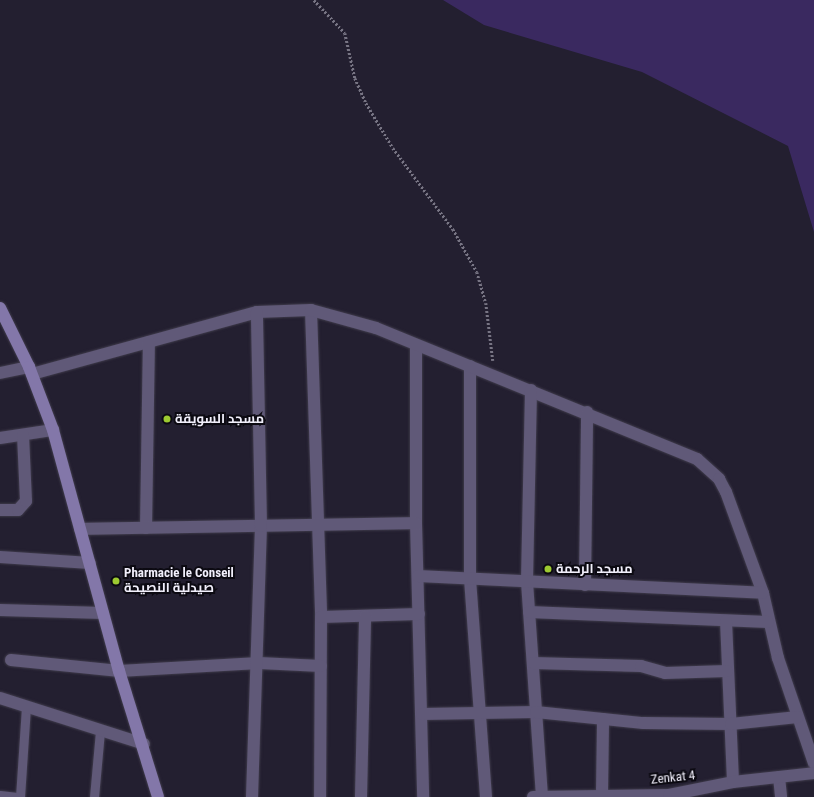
<!DOCTYPE html>
<html>
<head>
<meta charset="utf-8">
<style>
  body { margin:0 }
  #map { position:relative; width:814px; height:797px; overflow:hidden; background:#231f30; font-family:"Roboto Condensed",Cairo,sans-serif }
  div>[style] { position:absolute }
  .green>* { inset:0; background:#3a2960 }
  .path>* { height:2.5px; margin-top:-1.25px; transform-origin:0; background:repeating-linear-gradient(90deg,#787584 0 2px,transparent 0 4px) }
  .roads { filter:drop-shadow(0 0 1px #403c4c) drop-shadow(0 0 1px #403c4c) }
  .lane>* { height:9px; margin:-4.5px; padding:0 4.5px; transform-origin:4.5px; border-radius:4.5px; background:#605978 }
  .street>* { height:12px; margin:-6px; padding:0 6px; transform-origin:6px; border-radius:6px; background:#605978 }
  .secondary>* { height:12px; margin:-6px; padding:0 6px; transform-origin:6px; border-radius:6px; background:#8377a9 }
  .dots>* { width:11px; height:11px; translate:-50% -50%; box-sizing:border-box; border:2px solid #0c0a12; border-radius:50% }
  span { translate:-50% -50%; white-space:nowrap; text-align:center; line-height:1.15; -webkit-text-stroke:4px #0c0a12; paint-order:stroke }
  .poi-label { font-size:13px; color:#f1effb; font-weight:700 }
  .left { translate:0 -50%; text-align:left }
  .street-label { font-size:13px; color:#f1effb }
</style>
</head>
<body>
<div id="map">
  <div class="green">
    <div style="clip-path:polygon(443px 0,814px 0,814px 232px,788px 146px,642px 72px,484px 25px)"></div>
  </div>
  <div class="path">
    <div style="left:314px;top:0;width:45px;rotate:46.8deg"></div>
    <div style="left:345px;top:33px;width:46px;rotate:77.5deg"></div>
    <div style="left:355px;top:78px;width:27px;rotate:66deg"></div>
    <div style="left:366px;top:103px;width:52px;rotate:59deg"></div>
    <div style="left:393px;top:148px;width:101px;rotate:53.5deg"></div>
    <div style="left:453px;top:229px;width:49px;rotate:60.8deg"></div>
    <div style="left:477px;top:272px;width:32px;rotate:74deg"></div>
    <div style="left:486px;top:303px;width:58px;rotate:83.1deg"></div>
  </div>
  <div class="roads">
    <div class="lane">
      <div style="left:0;top:795px;width:17px;rotate:7deg"></div>
      <div style="left:20px;top:797px;width:91px;rotate:-86.2deg"></div>
      <div style="left:94px;top:797px;width:66px;rotate:-84.8deg"></div>
    </div>
    <div class="street">
      <div style="left:311px;top:310px;width:307px;rotate:88.1deg"></div>
      <div style="left:321px;top:617px;width:180px;rotate:90.3deg"></div>
      <div style="left:416px;top:345px;width:178px;rotate:90deg"></div>
      <div style="left:416px;top:523px;width:274px;rotate:88.5deg"></div>
      <div style="left:470px;top:366px;width:213px;rotate:90deg"></div>
      <div style="left:470px;top:579px;width:219px;rotate:85.8deg"></div>
      <div style="left:0;top:373px;width:30px;rotate:-12deg"></div>
      <div style="left:32px;top:374px;width:233px;rotate:-15.4deg"></div>
      <div style="left:257px;top:312px;width:54px;rotate:-2.1deg"></div>
      <div style="left:311px;top:310px;width:67px;rotate:15.5deg"></div>
      <div style="left:376px;top:328px;width:347px;rotate:22.2deg"></div>
      <div style="left:697px;top:459px;width:30px;rotate:42deg"></div>
      <div style="left:719px;top:479px;width:15px;rotate:62deg"></div>
      <div style="left:726px;top:492px;width:108px;rotate:69.9deg"></div>
      <div style="left:763px;top:593px;width:67px;rotate:77deg"></div>
      <div style="left:778px;top:658px;width:111px;rotate:71.1deg"></div>
      <div style="left:531px;top:390px;width:192px;rotate:91.2deg"></div>
      <div style="left:527px;top:582px;width:215px;rotate:86deg"></div>
      <div style="left:0;top:438px;width:54px;rotate:-8.6deg"></div>
      <div style="left:0;top:510px;width:18px"></div>
      <div style="left:18px;top:510px;width:12px;rotate:-48deg"></div>
      <div style="left:26px;top:501px;width:66px;rotate:-92.6deg"></div>
      <div style="left:146px;top:528px;width:186px;rotate:-89.1deg"></div>
      <div style="left:80px;top:529px;width:336px;rotate:-1deg"></div>
      <div style="left:0;top:557px;width:90px;rotate:3.8deg"></div>
      <div style="left:418px;top:576px;width:345px;rotate:2.8deg"></div>
      <div style="left:585px;top:585px;width:173px;rotate:-89.3deg"></div>
      <div style="left:0;top:610px;width:103px;rotate:1.7deg"></div>
      <div style="left:529px;top:612px;width:239px;rotate:2.4deg"></div>
      <div style="left:321px;top:617px;width:98px;rotate:-1.8deg"></div>
      <div style="left:726px;top:621px;width:161px;rotate:87.5deg"></div>
      <div style="left:11px;top:660px;width:109px;rotate:5.8deg"></div>
      <div style="left:119px;top:671px;width:140px;rotate:-3.3deg"></div>
      <div style="left:259px;top:663px;width:62px;rotate:2.8deg"></div>
      <div style="left:533px;top:663px;width:108px;rotate:1.6deg"></div>
      <div style="left:641px;top:666px;width:25px;rotate:16deg"></div>
      <div style="left:665px;top:673px;width:62px;rotate:-1.8deg"></div>
      <div style="left:0;top:698px;width:151px;rotate:17.7deg"></div>
      <div style="left:422px;top:714px;width:114px;rotate:-1deg"></div>
      <div style="left:536px;top:712px;width:108px;rotate:5.9deg"></div>
      <div style="left:643px;top:723px;width:88px;rotate:0.7deg"></div>
      <div style="left:731px;top:724px;width:67px;rotate:-6deg"></div>
      <div style="left:779px;top:777px;width:20px;rotate:84deg"></div>
      <div style="left:602px;top:794px;width:75px;rotate:-89.2deg"></div>
      <div style="left:252px;top:797px;width:271px;rotate:-88.1deg"></div>
      <div style="left:261px;top:526px;width:214px;rotate:-91.1deg"></div>
      <div style="left:361px;top:797px;width:181px;rotate:-88.7deg"></div>
      <div style="left:533px;top:797px;width:136px;rotate:-0.8deg"></div>
      <div style="left:669px;top:795px;width:65px;rotate:-11.5deg"></div>
      <div style="left:733px;top:782px;width:81px;rotate:-6.3deg"></div>
    </div>
    <div class="secondary">
      <div style="left:0;top:308px;width:66px;rotate:63.8deg"></div>
      <div style="left:29px;top:367px;width:67px;rotate:69.1deg"></div>
      <div style="left:53px;top:430px;width:250px;rotate:74.7deg"></div>
      <div style="left:119px;top:671px;width:132px;rotate:72.8deg"></div>
    </div>
  </div>
  <div class="dots">
    <div style="left:167px;top:419px;background:#9dca31"></div>
    <div style="left:548px;top:569px;background:#9dca31"></div>
    <div style="left:116px;top:581px;background:#9dca31"></div>
  </div>
  <div class="poi-label">
    <span class="left" style="left:175px;top:419px">مسجد السويقة</span>
    <span class="left" style="left:556px;top:569px">مسجد الرحمة</span>
    <span class="left" style="left:124px;top:581px">Pharmacie le Conseil<br>صيدلية النصيحة</span>
  </div>
  <div class="street-label">
    <span style="left:673px;top:778px;rotate:-6deg">Zenkat 4</span>
  </div>
</div>
</body>
</html>
